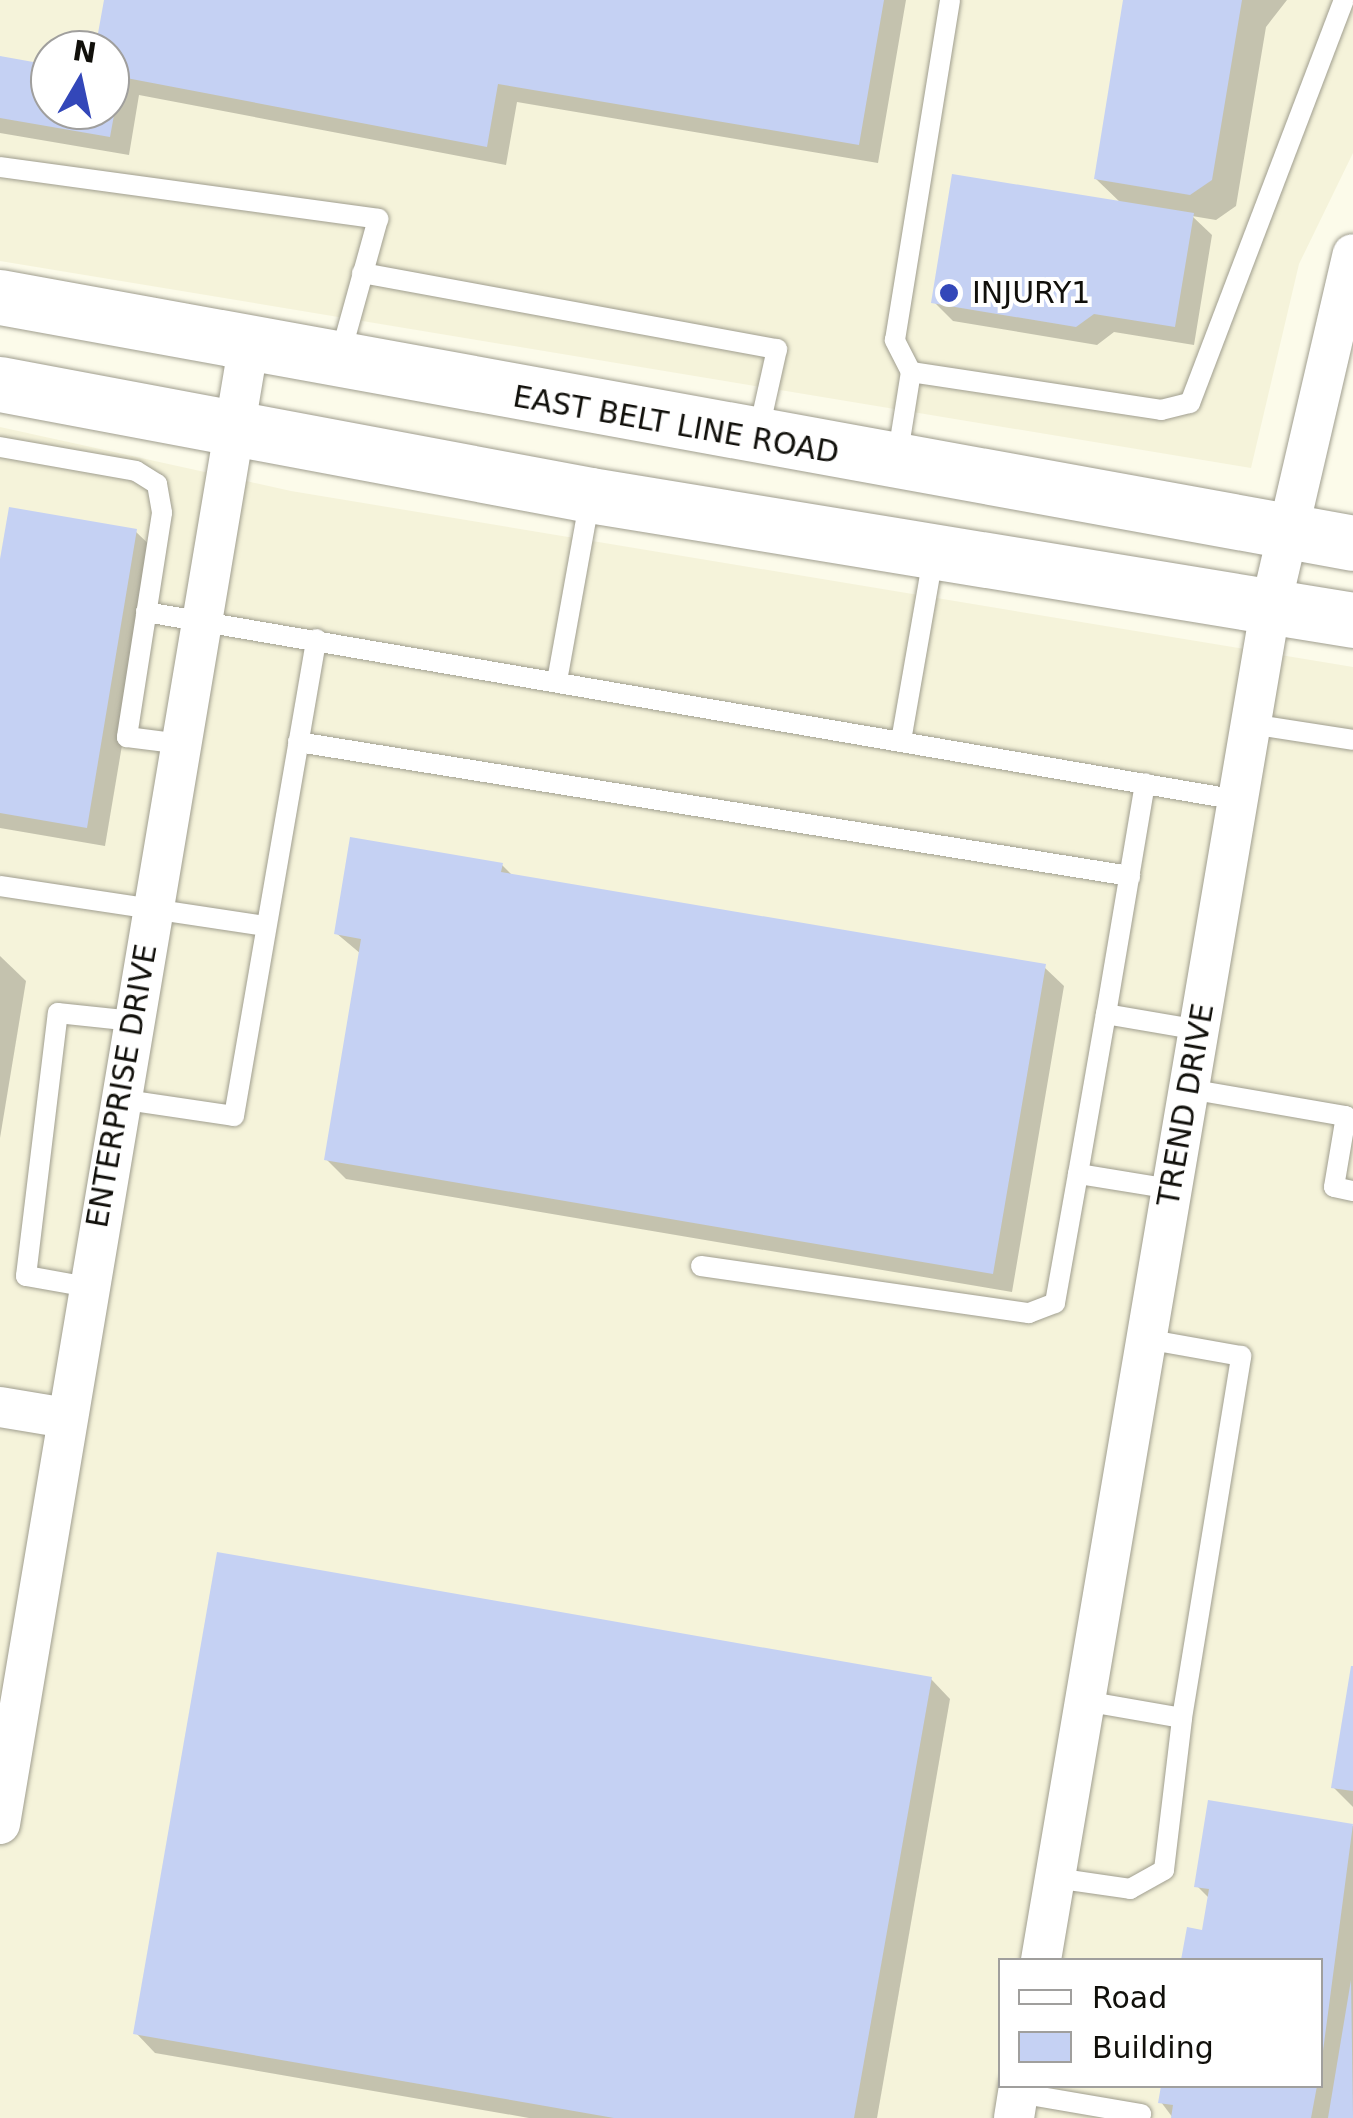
<!DOCTYPE html>
<html>
<head>
<meta charset="utf-8">
<style>
  body { margin:0 }
  #map { position:relative; width:1353px; height:2118px; overflow:hidden; background:#fcfbea; font-family:"DejaVu Sans",sans-serif }
  div>[style] { position:absolute }
  .built>* { inset:0; background:#f5f3da }
  .shadow>* { inset:0; background:#0003 }
  .building>* { inset:0; background:#c5d1f3 }
  .roads { filter:drop-shadow(0 0 2px #a09e8f) drop-shadow(0 0 2px #a09e8f) }
  .lane>* { height:20px; margin:-10px; padding:0 10px; transform-origin:10px; border-radius:10px; background:#fff }
  .street>* { height:40px; margin:-20px; padding:0 20px; transform-origin:20px; border-radius:20px; background:#fff }
  .primary>* { height:55px; margin:-27.5px; padding:0 27.5px; transform-origin:27.5px; border-radius:27.5px; background:#fff }
  .dots>* { width:28px; height:28px; translate:-50% -50%; box-sizing:border-box; border:5px solid #fff; border-radius:50% }
  span { translate:-50% -50%; white-space:nowrap; text-align:center; line-height:1.15; -webkit-text-stroke:8px #fff; paint-order:stroke }
  .poi-label { font-size:30px; color:#11100b }
  .left { translate:0 -50%; text-align:left }
  .street-label { font-size:30px; color:#11100b }
  .legend { position:absolute; left:998px; top:1958px; width:325px; height:130px; box-sizing:border-box; background:#fff; border:2px solid #a09f9d; margin:0; padding:12px 18px; list-style:none; font-size:30px; color:#11100b }
  .legend li { display:flex; align-items:center; gap:20px; height:50px }
  .legend b { width:50px; border:2px solid #a09f9d }
  .north { position:absolute; left:30px; top:30px; width:100px; height:100px; box-sizing:border-box; background:#fff; border:2px solid #a09f9d; border-radius:50%; rotate:9deg; font-size:28px; font-weight:700; line-height:40px; text-align:center; color:#11100b }
  .north::after { content:''; display:block; margin:auto; width:35px; height:45px; background:#3347b9; clip-path:polygon(50% 0,100% 100%,50% 72%,0 100%) }
</style>
</head>
<body>
<div id="map">
  <div class="built">
    <div style="clip-path:polygon(evenodd,0 0,1353px 0,1353px 153px,1299px 264px,1251px 468px,0 261px,0 0,50px 50px,110px 50px,110px 110px,50px 110px,50px 50px)"></div>
    <div style="clip-path:polygon(evenodd,0 427px,291px 491px,1353px 667px,1353px 2118px,0 2118px,0 427px,1001px 1960px,1320px 1960px,1320px 2086px,1001px 2086px,1001px 1960px)"></div>
  </div>
  <div class="shadow">
    <div style="clip-path:polygon(106px 0,906px 0,878px 163px,517px 102px,506px 165px,139px 95px,129px 155px,0 133px,0 59px,50px 67px,50px 110px,110px 110px,110px 50px,98px 50px)"></div>
    <div style="clip-path:polygon(1126px 0,1287px 0,1266px 27px,1236px 206px,1216px 220px,1192px 216px,1212px 235px,1194px 345px,1114px 332px,1097px 345px,953px 321px,934px 302px,1122px 204px,1096px 179px)"></div>
    <div style="clip-path:polygon(135px 531px,155px 550px,105px 846px,0 828px,0 574px)"></div>
    <div style="clip-path:polygon(502px 865px,513px 876px,1044px 967px,1064px 986px,1012px 1292px,346px 1179px,326px 1159px,361px 954px,336px 933px)"></div>
    <div style="clip-path:polygon(0 956px,26px 981px,0 1138px)"></div>
    <div style="clip-path:polygon(1353px 1669px,1353px 1807px,1333px 1787px)"></div>
    <div style="clip-path:polygon(931px 1679px,950px 1699px,877px 2118px,529px 2118px,155px 2053px,136px 2033px)"></div>
    <div style="clip-path:polygon(1210px 1803px,1353px 1826px,1353px 2118px,1173px 2118px,1161px 2102px,1163px 2086px,1320px 2086px,1320px 1960px,1184px 1960px,1189px 1930px,1204px 1933px,1210px 1899px,1197px 1886px)"></div>
  </div>
  <div class="building">
    <div style="clip-path:polygon(104px 0,884px 0,859px 145px,498px 84px,487px 147px,121px 77px,110px 137px,0 118px,0 56px,50px 65px,50px 110px,110px 110px,110px 50px,95px 50px)"></div>
    <div style="clip-path:polygon(1123px 0,1242px 0,1212px 180px,1190px 195px,1094px 179px)"></div>
    <div style="clip-path:polygon(952px 174px,1194px 213px,1175px 327px,1094px 314px,1076px 327px,931px 303px)"></div>
    <div style="clip-path:polygon(9px 507px,137px 529px,87px 828px,0 813px,0 559px)"></div>
    <div style="clip-path:polygon(350px 837px,503px 863px,501px 872px,1046px 964px,993px 1274px,324px 1160px,361px 939px,334px 934px)"></div>
    <div style="clip-path:polygon(217px 1552px,932px 1677px,854px 2118px,614px 2118px,133px 2034px)"></div>
    <div style="clip-path:polygon(1351px 1666px,1353px 1666px,1353px 1791px,1331px 1788px)"></div>
    <div style="clip-path:polygon(1208px 1800px,1353px 1824px,1323px 2051px,1320px 1960px,1181px 1960px,1187px 1927px,1202px 1930px,1209px 1889px,1194px 1887px)"></div>
    <div style="clip-path:polygon(1351px 1980px,1353px 2118px,1328px 2118px)"></div>
    <div style="clip-path:polygon(1161px 2086px,1317px 2086px,1311px 2118px,1171px 2118px,1173px 2105px,1158px 2103px)"></div>
  </div>
  <div class="roads">
    <div class="lane">
      <div style="left:0;top:167px;width:382px;rotate:7.8deg"></div>
      <div style="left:378px;top:219px;width:142px;rotate:105.5deg"></div>
      <div style="left:362px;top:273px;width:422px;rotate:10.4deg"></div>
      <div style="left:777px;top:349px;width:87px;rotate:102.6deg"></div>
      <div style="left:911px;top:372px;width:253px;rotate:8.6deg"></div>
      <div style="left:1161px;top:410px;width:30px;rotate:-14deg"></div>
      <div style="left:1190px;top:403px;width:431px;rotate:-69.1deg"></div>
      <div style="left:0;top:447px;width:138px;rotate:10deg"></div>
      <div style="left:136px;top:471px;width:25px;rotate:32deg"></div>
      <div style="left:157px;top:484px;width:29px;rotate:80deg"></div>
      <div style="left:162px;top:513px;width:227px;rotate:98.9deg"></div>
      <div style="left:127px;top:737px;width:54px;rotate:7.4deg"></div>
      <div style="left:897px;top:459px;width:88px;rotate:-80.9deg"></div>
      <div style="left:911px;top:372px;width:36px;rotate:-117deg"></div>
      <div style="left:895px;top:340px;width:344px;rotate:-80.8deg"></div>
      <div style="left:146px;top:612px;width:1108px;rotate:9.77deg"></div>
      <div style="left:557px;top:681px;width:187px;rotate:-79.8deg"></div>
      <div style="left:1250px;top:724px;width:104px;rotate:8.8deg"></div>
      <div style="left:901px;top:741px;width:192px;rotate:-80.1deg"></div>
      <div style="left:298px;top:742px;width:843px;rotate:9.15deg"></div>
      <div style="left:0;top:886px;width:269px;rotate:8.6deg"></div>
      <div style="left:1106px;top:1014px;width:234px;rotate:-80.4deg"></div>
      <div style="left:1189px;top:1089px;width:159px;rotate:9.8deg"></div>
      <div style="left:1346px;top:1116px;width:72px;rotate:99.6deg"></div>
      <div style="left:1334px;top:1187px;width:19px;rotate:12deg"></div>
      <div style="left:120px;top:1099px;width:115px;rotate:8.5deg"></div>
      <div style="left:234px;top:1116px;width:484px;rotate:-80.2deg"></div>
      <div style="left:1171px;top:1189px;width:94px;rotate:-170.8deg"></div>
      <div style="left:1078px;top:1174px;width:162px;rotate:-80.1deg"></div>
      <div style="left:1106px;top:1014px;width:94px;rotate:9.8deg"></div>
      <div style="left:701px;top:1266px;width:331px;rotate:8.2deg"></div>
      <div style="left:1029px;top:1313px;width:28px;rotate:-21deg"></div>
      <div style="left:1055px;top:1303px;width:131px;rotate:-79.9deg"></div>
      <div style="left:88px;top:1287px;width:63px;rotate:-169.9deg"></div>
      <div style="left:26px;top:1276px;width:265px;rotate:-83.1deg"></div>
      <div style="left:58px;top:1013px;width:75px;rotate:6.1deg"></div>
      <div style="left:1085px;top:1701px;width:98px;rotate:9.9deg"></div>
      <div style="left:1182px;top:1718px;width:367px;rotate:-80.7deg"></div>
      <div style="left:1241px;top:1356px;width:97px;rotate:-169.9deg"></div>
      <div style="left:1055px;top:1878px;width:76px;rotate:8.3deg"></div>
      <div style="left:1130px;top:1889px;width:39px;rotate:-29deg"></div>
      <div style="left:1164px;top:1870px;width:153px;rotate:-83.2deg"></div>
      <div style="left:1018px;top:2093px;width:125px;rotate:9.7deg"></div>
    </div>
    <div class="street">
      <div style="left:0;top:1407px;width:67px;rotate:9.5deg"></div>
      <div style="left:0;top:1824px;width:1496px;rotate:-80.46deg"></div>
      <div style="left:1041px;top:1960px;width:1374px;rotate:-80.37deg"></div>
      <div style="left:1271px;top:605px;width:360px;rotate:-76.9deg"></div>
      <div style="left:1014px;top:2118px;width:32px;rotate:-81deg"></div>
    </div>
    <div class="primary">
      <div style="left:0;top:297px;width:1375px;rotate:10.3deg"></div>
      <div style="left:0;top:384px;width:600px;rotate:10.65deg"></div>
      <div style="left:590px;top:495px;width:773px;rotate:9.3deg"></div>
    </div>
  </div>
  <div class="dots">
    <div style="left:949px;top:293px;background:#3347b9"></div>
  </div>
  <div class="poi-label">
    <span class="left" style="left:972px;top:293px">INJURY1</span>
  </div>
  <div class="street-label">
    <span style="left:676px;top:425px;rotate:10deg">EAST BELT LINE ROAD</span>
    <span style="left:122px;top:1086px;rotate:-80deg">ENTERPRISE DRIVE</span>
    <span style="left:1186px;top:1105px;rotate:-80deg">TREND DRIVE</span>
  </div>
  <ul class="legend">
  <li><b style="height:12px;background:#fff"></b>Road</li>
  <li><b style="height:28px;background:#c5d1f3"></b>Building</li>
  </ul>
  <div class="north">N</div>
</div>
</body>
</html>
